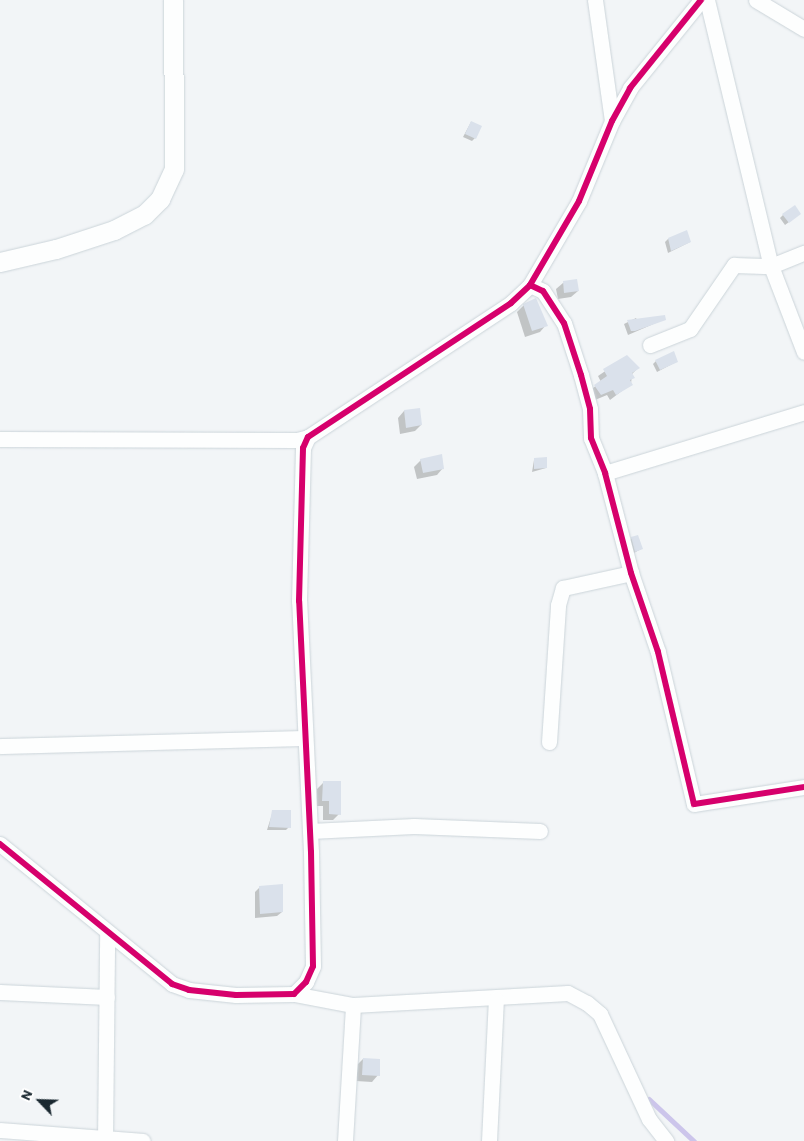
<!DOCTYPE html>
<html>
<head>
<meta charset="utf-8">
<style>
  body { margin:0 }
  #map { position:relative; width:804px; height:1141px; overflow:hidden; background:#f2f5f7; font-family:Barlow,sans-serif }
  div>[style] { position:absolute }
  .shadow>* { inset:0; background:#0003 }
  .stream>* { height:4.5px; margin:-2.25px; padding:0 2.25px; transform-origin:2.25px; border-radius:2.25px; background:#ccc5eb }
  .building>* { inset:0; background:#dae1eb }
  .roads { filter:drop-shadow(0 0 1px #cbd4d9) drop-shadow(0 0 1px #cbd4d9) }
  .minor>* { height:15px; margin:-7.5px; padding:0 7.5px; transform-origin:7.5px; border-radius:7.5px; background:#fdfefe }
  .major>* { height:19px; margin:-9.5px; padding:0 9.5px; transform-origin:9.5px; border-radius:9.5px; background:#fdfefe }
  .cycleway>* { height:6px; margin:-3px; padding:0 3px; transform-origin:3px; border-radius:3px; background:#d6006c }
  span { translate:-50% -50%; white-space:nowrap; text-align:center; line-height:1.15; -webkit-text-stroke:4px #fff; paint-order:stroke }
  .north { position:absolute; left:15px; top:1076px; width:50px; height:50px; -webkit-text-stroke:4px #fff; paint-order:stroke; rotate:294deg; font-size:14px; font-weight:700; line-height:20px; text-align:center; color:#1a2830 }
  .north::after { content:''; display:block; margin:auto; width:18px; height:22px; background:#1a2830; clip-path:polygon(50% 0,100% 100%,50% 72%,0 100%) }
</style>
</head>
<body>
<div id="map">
  <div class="shadow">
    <div style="clip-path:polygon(471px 122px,475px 138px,472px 141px,463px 137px)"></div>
    <div style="clip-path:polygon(783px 215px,797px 216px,785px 225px,780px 218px)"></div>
    <div style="clip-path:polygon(668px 239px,690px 242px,668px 253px,665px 242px)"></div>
    <div style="clip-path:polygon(576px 281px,578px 291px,571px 297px,558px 299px,556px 289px,563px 283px)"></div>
    <div style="clip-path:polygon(524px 305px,546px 325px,540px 332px,525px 337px,517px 312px)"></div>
    <div style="clip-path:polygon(636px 318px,637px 320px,665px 319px,628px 335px,624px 324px)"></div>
    <div style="clip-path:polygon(626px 357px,638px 368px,632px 374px,631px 384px,610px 400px,607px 395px,595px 400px,589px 391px,601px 382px,598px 376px)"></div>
    <div style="clip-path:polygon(656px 361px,676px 362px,657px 372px,653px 364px)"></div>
    <div style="clip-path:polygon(419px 409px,421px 425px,415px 431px,400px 434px,398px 418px,404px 411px)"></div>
    <div style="clip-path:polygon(421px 460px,443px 468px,437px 475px,417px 479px,414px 467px)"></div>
    <div style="clip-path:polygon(534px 460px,546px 468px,532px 472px)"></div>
    <div style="clip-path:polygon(632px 538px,641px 549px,632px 554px,629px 541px)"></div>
    <div style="clip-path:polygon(323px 783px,339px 814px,333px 820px,323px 820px,323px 806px,317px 806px,317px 789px)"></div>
    <div style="clip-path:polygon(273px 811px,289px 827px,286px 830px,267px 830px)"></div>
    <div style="clip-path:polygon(260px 887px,282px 912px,277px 916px,255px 918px,255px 892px)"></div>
    <div style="clip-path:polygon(363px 1059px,378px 1075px,372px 1082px,356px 1081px,356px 1066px)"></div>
  </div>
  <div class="stream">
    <div style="left:649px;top:1099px;width:62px;rotate:43deg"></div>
  </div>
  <div class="building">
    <div style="clip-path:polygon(471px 121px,482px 126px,476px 139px,465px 134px)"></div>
    <div style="clip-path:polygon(795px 205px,801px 214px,789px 223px,782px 214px)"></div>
    <div style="clip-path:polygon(687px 230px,691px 242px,671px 251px,668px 238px)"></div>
    <div style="clip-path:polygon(577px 279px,579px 291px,564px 293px,563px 281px)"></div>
    <div style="clip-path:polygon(536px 298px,548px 326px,532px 331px,523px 304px)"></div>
    <div style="clip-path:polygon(665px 315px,666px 320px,635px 331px,631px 331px,627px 320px)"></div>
    <div style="clip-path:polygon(674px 351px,678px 362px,660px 370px,655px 360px)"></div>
    <div style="clip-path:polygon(627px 355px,640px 368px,632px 373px,635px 378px,630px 380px,633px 385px,616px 395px,613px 390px,601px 395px,594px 385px,607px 376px,603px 369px)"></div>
    <div style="clip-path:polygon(420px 408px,422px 425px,406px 428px,404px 410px)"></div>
    <div style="clip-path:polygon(442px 454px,444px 469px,423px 473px,420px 459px)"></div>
    <div style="clip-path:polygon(547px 457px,547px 468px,534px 469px,534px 458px)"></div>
    <div style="clip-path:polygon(638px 535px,643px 549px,635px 552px,631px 537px)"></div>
    <div style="clip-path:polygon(323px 781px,341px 781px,341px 815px,329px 814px,329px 801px,322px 801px)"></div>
    <div style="clip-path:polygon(272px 810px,291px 810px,291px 828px,269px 827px)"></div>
    <div style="clip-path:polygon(283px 884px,283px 912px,260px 914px,259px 886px)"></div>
    <div style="clip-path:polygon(363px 1058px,380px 1059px,380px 1076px,362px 1075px)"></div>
  </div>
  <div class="roads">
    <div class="minor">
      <div style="left:595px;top:0;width:122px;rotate:82deg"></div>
      <div style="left:707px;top:0;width:274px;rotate:76.5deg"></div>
      <div style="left:771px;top:266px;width:92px;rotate:69deg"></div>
      <div style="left:756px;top:0;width:56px;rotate:31.1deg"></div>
      <div style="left:530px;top:285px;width:14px;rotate:25deg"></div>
      <div style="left:543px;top:291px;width:38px;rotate:57deg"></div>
      <div style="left:564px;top:323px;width:55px;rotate:71.9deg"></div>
      <div style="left:581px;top:375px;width:35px;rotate:75deg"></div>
      <div style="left:590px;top:409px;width:29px;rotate:88deg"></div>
      <div style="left:591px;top:438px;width:38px;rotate:68deg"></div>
      <div style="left:605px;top:473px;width:103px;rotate:75.4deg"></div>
      <div style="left:631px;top:573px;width:83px;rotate:71.1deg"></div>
      <div style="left:658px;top:652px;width:156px;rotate:76.7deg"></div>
      <div style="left:694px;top:804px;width:111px;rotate:-8.8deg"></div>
      <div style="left:650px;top:345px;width:43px;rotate:-21.8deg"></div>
      <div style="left:690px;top:329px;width:78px;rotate:-55.5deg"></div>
      <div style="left:734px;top:265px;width:37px;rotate:2deg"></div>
      <div style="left:771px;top:266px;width:35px;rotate:-22deg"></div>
      <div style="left:0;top:439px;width:297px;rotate:0.2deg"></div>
      <div style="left:297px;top:440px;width:11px;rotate:-15deg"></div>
      <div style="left:605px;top:473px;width:208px;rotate:-17deg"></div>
      <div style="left:549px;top:742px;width:137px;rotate:-86.2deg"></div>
      <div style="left:558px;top:605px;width:18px;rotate:-74deg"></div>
      <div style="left:563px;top:588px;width:70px;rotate:-12.4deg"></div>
      <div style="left:0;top:746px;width:305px;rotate:-1.5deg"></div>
      <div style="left:310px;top:831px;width:104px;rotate:-2.8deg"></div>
      <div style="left:414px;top:826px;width:126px;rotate:2.3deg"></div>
      <div style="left:0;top:844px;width:222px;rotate:39.1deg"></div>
      <div style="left:172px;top:984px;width:18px;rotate:19deg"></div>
      <div style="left:189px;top:990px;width:47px;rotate:6.1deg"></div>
      <div style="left:236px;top:995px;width:58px;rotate:-1deg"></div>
      <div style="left:294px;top:994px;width:17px;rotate:-45deg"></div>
      <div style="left:306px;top:982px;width:17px;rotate:-66deg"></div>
      <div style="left:313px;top:966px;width:114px;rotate:-91deg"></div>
      <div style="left:311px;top:852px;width:251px;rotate:-92.7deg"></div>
      <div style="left:299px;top:601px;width:153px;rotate:-88.5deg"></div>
      <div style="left:303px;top:448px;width:12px;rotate:-66deg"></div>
      <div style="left:308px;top:437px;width:243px;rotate:-33.4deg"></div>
      <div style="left:511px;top:303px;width:26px;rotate:-43deg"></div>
      <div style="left:530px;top:285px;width:97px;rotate:-59.7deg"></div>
      <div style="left:579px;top:201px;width:87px;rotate:-67.6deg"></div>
      <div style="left:612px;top:121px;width:38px;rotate:-61deg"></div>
      <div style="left:630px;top:88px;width:113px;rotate:-51.1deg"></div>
      <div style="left:0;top:992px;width:107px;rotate:2.7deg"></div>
      <div style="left:294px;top:994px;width:60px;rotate:10.6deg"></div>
      <div style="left:353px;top:1005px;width:215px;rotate:-3.2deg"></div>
      <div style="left:568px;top:993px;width:21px;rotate:28deg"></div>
      <div style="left:587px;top:1003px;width:17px;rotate:40deg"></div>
      <div style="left:600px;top:1014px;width:116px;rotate:65deg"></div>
      <div style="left:649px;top:1119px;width:28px;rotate:52deg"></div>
      <div style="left:0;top:1130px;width:143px;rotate:4.4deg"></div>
      <div style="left:105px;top:1141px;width:207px;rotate:-89.4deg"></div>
      <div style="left:345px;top:1141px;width:136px;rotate:-86.6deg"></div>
      <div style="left:489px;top:1141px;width:142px;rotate:-87.2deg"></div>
    </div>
    <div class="major">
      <div style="left:0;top:262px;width:57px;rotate:-13.1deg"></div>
      <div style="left:56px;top:249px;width:61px;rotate:-18.1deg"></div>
      <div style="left:114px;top:230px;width:34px;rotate:-27deg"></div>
      <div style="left:144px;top:215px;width:23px;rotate:-45deg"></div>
      <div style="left:160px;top:199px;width:33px;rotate:-65deg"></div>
      <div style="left:174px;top:169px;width:169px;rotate:-90.3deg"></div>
    </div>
  </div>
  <div class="cycleway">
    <div style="left:530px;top:285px;width:14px;rotate:25deg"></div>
    <div style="left:543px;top:291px;width:38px;rotate:57deg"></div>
    <div style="left:564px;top:323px;width:55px;rotate:71.9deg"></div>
    <div style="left:581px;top:375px;width:35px;rotate:75deg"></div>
    <div style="left:590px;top:409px;width:29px;rotate:88deg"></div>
    <div style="left:591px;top:438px;width:38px;rotate:68deg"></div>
    <div style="left:605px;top:473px;width:103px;rotate:75.4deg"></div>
    <div style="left:631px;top:573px;width:83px;rotate:71.1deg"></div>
    <div style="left:658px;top:652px;width:156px;rotate:76.7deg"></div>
    <div style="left:694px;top:804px;width:111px;rotate:-8.8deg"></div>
    <div style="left:0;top:844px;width:222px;rotate:39.1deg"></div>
    <div style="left:172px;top:984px;width:18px;rotate:19deg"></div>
    <div style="left:189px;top:990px;width:47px;rotate:6.1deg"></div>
    <div style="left:236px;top:995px;width:58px;rotate:-1deg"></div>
    <div style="left:294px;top:994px;width:17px;rotate:-45deg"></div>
    <div style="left:306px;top:982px;width:17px;rotate:-66deg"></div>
    <div style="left:313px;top:966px;width:114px;rotate:-91deg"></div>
    <div style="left:311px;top:852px;width:251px;rotate:-92.7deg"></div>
    <div style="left:299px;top:601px;width:153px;rotate:-88.5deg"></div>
    <div style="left:303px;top:448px;width:12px;rotate:-66deg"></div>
    <div style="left:308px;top:437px;width:243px;rotate:-33.4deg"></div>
    <div style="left:511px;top:303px;width:26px;rotate:-43deg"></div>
    <div style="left:530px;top:285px;width:97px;rotate:-59.7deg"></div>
    <div style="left:579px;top:201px;width:87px;rotate:-67.6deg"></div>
    <div style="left:612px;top:121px;width:38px;rotate:-61deg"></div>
    <div style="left:630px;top:88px;width:113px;rotate:-51.1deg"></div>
  </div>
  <div class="north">N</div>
</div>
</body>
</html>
